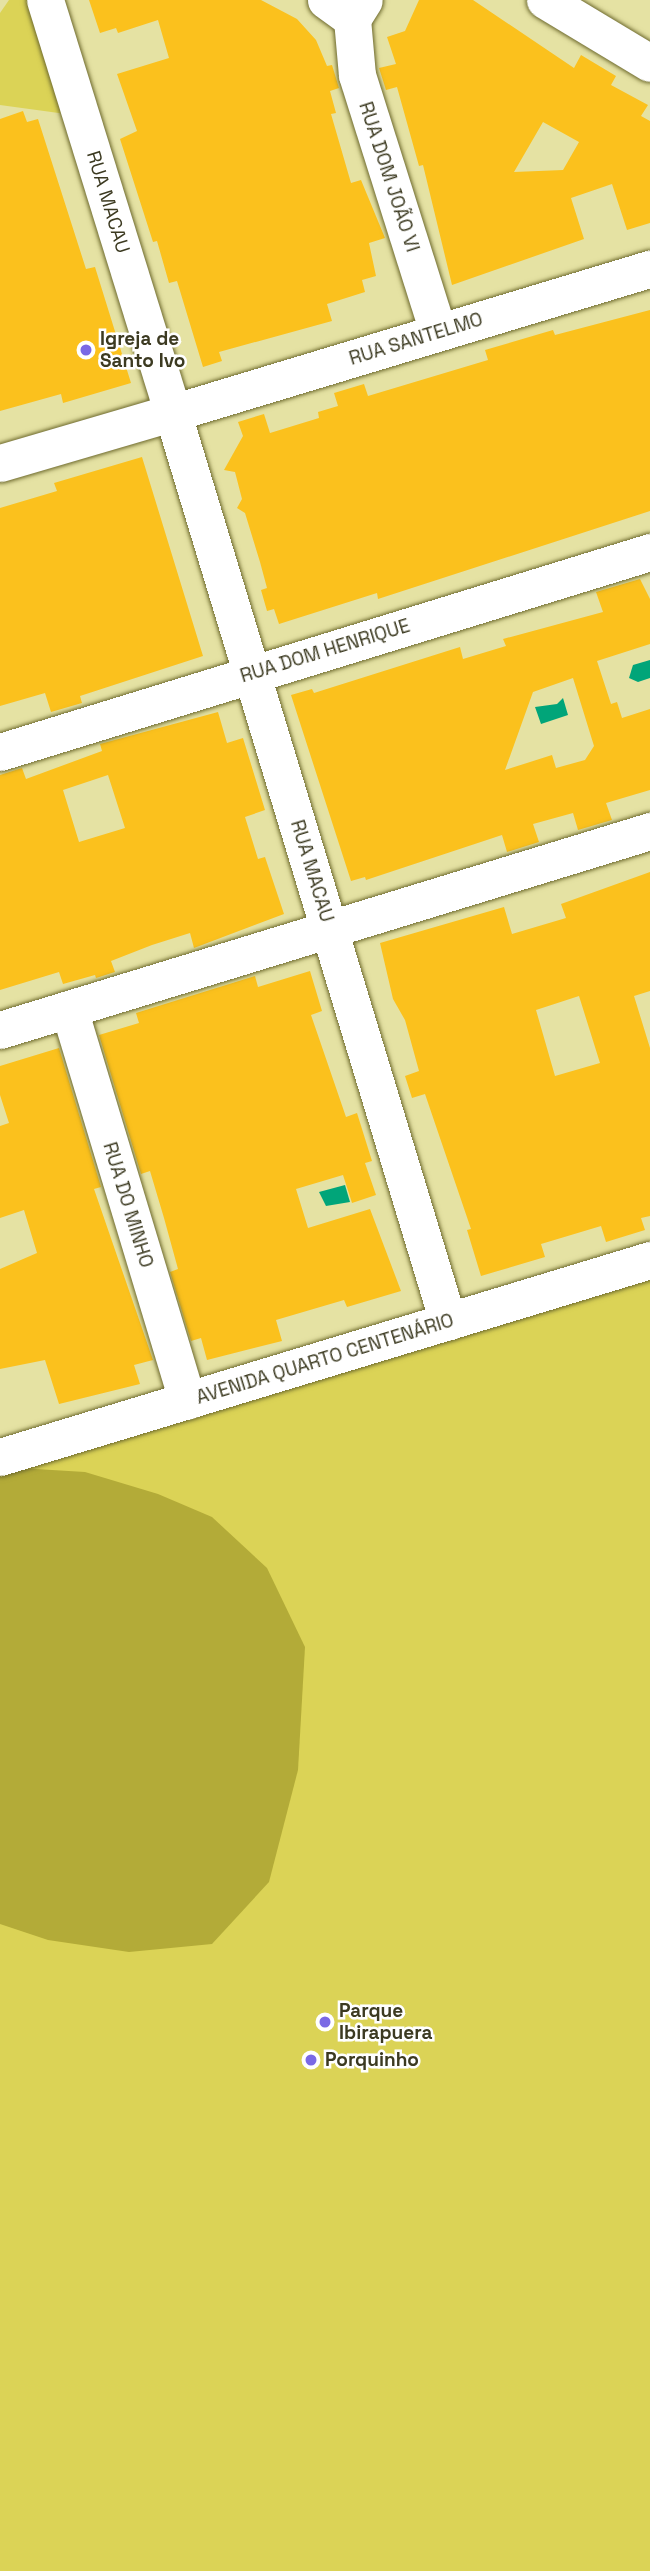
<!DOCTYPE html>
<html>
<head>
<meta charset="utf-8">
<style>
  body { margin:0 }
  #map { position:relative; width:650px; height:2571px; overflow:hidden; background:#e5e2a3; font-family:"Space Grotesk",sans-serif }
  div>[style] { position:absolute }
  .green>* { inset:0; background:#dbd356 }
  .forest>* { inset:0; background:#b3ab38 }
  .water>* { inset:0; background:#01a579 }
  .building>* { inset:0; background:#fbc11d }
  .roads { filter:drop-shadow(0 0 2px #6e6a2e) drop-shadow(0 0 2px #6e6a2e) }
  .minor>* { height:37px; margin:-18.5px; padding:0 18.5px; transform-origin:18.5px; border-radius:18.5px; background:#fff }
  .dots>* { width:19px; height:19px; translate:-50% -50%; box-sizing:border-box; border:4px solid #fff; border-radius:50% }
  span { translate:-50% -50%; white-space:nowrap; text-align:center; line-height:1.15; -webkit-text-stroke:5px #fff; paint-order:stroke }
  .street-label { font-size:19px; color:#3c3a21 }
  .poi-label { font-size:19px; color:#3c3a21; font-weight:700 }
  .left { translate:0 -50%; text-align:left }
</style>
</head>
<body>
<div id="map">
  <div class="green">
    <div style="clip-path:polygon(9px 0,31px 0,66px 114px,0 105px,0 13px)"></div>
    <div style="clip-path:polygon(650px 1277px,650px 2571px,0 2571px,0 1473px)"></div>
  </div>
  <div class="forest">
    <div style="clip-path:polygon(19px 1468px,85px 1472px,158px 1494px,212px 1517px,267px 1568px,305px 1647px,298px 1770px,269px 1882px,212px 1944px,129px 1952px,48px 1940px,0 1924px,0 1474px)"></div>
  </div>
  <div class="water">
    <div style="clip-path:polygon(650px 660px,650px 678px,638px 682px,629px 678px,633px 665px)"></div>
    <div style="clip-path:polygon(563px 698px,568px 715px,541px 724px,535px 707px,557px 704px)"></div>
    <div style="clip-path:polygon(345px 1185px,350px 1202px,326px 1206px,319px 1192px)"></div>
  </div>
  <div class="building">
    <div style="clip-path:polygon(89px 0,261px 0,297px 19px,316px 40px,327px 66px,332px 65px,339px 88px,330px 91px,336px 113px,331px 114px,351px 183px,361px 180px,385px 238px,369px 243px,376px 276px,362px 280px,365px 292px,327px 304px,332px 321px,219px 352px,222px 361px,203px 367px,177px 281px,169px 283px,157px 241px,153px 242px,120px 139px,137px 131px,117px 74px,169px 58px,158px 20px,118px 33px,116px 28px,100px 33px)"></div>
    <div style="clip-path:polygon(evenodd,419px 0,473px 0,574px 68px,581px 55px,616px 76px,611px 85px,648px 105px,641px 116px,650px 121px,650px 223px,627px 230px,612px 184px,571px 198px,584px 239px,452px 285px,423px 165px,419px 166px,397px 87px,386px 90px,379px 68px,396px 64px,387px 37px,405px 31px,419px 0,543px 122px,579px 142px,563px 170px,514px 172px,543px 122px)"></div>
    <div style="clip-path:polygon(23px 111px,27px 122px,38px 119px,86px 269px,95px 267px,131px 383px,63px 403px,61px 394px,0 411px,0 119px)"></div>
    <div style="clip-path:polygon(650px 310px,650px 511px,378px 599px,377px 593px,279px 624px,274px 609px,267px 611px,261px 590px,267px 588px,260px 562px,245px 513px,237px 508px,242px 499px,235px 472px,224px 470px,243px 436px,238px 422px,264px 414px,270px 433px,319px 418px,318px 412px,338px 406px,334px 393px,364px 384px,368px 396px,488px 360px,485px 350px,553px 330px,555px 335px)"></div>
    <div style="clip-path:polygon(142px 457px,203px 656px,80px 696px,82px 703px,51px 712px,45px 693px,0 706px,0 508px,57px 491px,54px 483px)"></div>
    <div style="clip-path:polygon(evenodd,640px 579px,650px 599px,650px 644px,597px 661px,611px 704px,617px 702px,622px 718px,650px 709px,650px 790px,606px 803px,612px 820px,578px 830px,573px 813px,533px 824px,539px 842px,507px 852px,502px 835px,366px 880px,365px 877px,351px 881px,291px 695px,312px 689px,314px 693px,460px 647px,463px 659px,506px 646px,503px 639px,603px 612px,596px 592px,640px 579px,573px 678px,594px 746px,585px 760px,556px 768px,552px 755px,505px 770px,533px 692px,573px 678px)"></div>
    <div style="clip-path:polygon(evenodd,218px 712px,227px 743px,243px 738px,265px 810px,245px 817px,258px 859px,265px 857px,284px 914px,194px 948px,190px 933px,152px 945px,111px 961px,115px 972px,96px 978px,95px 975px,63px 984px,59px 972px,0 990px,0 775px,22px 768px,26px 779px,102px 751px,100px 744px,218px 712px,108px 775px,125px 828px,79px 842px,63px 790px,108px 775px)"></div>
    <div style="clip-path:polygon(evenodd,650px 872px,650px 991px,634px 996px,650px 1048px,650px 1216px,641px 1218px,645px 1230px,606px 1242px,601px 1226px,541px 1244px,545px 1257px,481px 1276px,467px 1230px,471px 1229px,425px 1094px,412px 1098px,405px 1076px,419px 1071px,405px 1020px,393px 999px,380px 943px,504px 907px,512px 934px,566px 918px,561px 904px,650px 872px,579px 996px,600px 1063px,555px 1076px,536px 1010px,579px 996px)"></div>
    <div style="clip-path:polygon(310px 971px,322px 1011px,311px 1015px,346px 1117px,357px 1113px,372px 1161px,365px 1163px,376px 1195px,352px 1203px,343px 1175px,296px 1189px,308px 1228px,370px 1209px,401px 1291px,347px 1307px,344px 1300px,276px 1320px,282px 1341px,207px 1360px,201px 1338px,191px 1341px,170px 1272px,178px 1269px,164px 1218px,150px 1171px,141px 1174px,99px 1035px,139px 1023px,136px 1013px,255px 976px,258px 987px)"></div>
    <div style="clip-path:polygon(59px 1048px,101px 1187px,94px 1189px,153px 1360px,134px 1365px,140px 1384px,59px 1404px,45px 1360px,0 1369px,0 1269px,37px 1253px,24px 1210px,0 1218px,0 1126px,9px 1123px,0 1095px,0 1066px)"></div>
  </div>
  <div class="roads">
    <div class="minor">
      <div style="left:45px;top:0;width:423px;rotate:72.8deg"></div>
      <div style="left:326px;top:0;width:32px;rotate:36deg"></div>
      <div style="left:352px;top:19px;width:22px;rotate:-58deg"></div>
      <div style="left:545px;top:0;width:122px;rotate:31deg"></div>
      <div style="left:352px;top:19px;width:56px;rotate:84.9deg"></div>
      <div style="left:357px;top:75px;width:269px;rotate:72.5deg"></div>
      <div style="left:182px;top:410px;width:489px;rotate:-16.8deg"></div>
      <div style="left:175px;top:421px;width:941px;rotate:73.14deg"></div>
      <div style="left:0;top:463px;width:171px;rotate:-16.3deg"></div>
      <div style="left:0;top:752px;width:680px;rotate:-17.1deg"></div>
      <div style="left:69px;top:1009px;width:409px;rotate:73.2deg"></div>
      <div style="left:0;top:1030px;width:680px;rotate:-17.02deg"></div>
      <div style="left:0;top:1457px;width:679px;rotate:-16.86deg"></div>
    </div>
  </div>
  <div class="dots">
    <div style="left:86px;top:350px;background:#7a69e5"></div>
    <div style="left:325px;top:2022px;background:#7a69e5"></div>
    <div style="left:311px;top:2060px;background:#7a69e5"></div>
  </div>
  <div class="street-label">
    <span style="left:389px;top:177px;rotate:72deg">RUA DOM JOÃO VI</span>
    <span style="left:108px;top:202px;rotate:73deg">RUA MACAU</span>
    <span style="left:416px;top:339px;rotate:-17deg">RUA SANTELMO</span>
    <span style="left:325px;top:651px;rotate:-17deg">RUA DOM HENRIQUE</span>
    <span style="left:312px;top:871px;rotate:73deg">RUA MACAU</span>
    <span style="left:128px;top:1205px;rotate:73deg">RUA DO MINHO</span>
    <span style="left:325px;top:1359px;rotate:-17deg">AVENIDA QUARTO CENTENÁRIO</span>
  </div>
  <div class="poi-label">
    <span class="left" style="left:100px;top:350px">Igreja de<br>Santo Ivo</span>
    <span class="left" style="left:339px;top:2022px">Parque<br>Ibirapuera</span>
    <span class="left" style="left:325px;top:2060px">Porquinho</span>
  </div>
</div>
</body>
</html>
